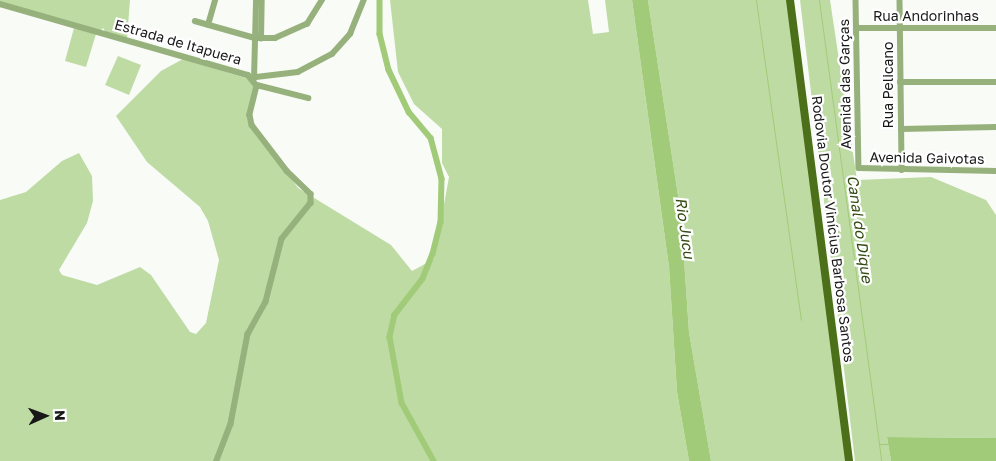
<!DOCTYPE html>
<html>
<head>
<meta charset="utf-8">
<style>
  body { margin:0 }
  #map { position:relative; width:996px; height:461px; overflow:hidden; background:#f9fbf7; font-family:"Golos Text",sans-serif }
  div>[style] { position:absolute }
  .green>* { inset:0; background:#bedba4 }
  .water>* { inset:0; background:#a2cb79 }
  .stream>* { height:1px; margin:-0.5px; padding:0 0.5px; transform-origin:0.5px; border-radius:0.5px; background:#a2cb79 }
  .canal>* { height:5.5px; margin:-2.75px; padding:0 2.75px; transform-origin:2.75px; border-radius:2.75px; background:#a2cb79 }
  .minor>* { height:5.5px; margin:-2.75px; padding:0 2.75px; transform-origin:2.75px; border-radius:2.75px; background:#96b17c }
  .major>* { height:8px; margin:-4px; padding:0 4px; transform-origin:4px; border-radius:4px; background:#4b7019 }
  span { translate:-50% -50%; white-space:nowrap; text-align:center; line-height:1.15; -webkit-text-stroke:4.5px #fff; paint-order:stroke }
  .street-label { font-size:14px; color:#171817 }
  .water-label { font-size:15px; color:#324b11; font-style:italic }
  .north { position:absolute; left:20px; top:391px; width:50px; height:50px; -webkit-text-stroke:4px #fff; paint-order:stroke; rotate:88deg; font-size:14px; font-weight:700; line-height:20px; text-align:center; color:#171817 }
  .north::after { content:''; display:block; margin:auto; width:18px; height:22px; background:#171817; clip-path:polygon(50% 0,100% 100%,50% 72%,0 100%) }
</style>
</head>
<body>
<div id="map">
  <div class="green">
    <div style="clip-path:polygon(0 0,130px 0,127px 39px,106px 33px,103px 28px,100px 31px,0 6px)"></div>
    <div style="clip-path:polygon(390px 0,588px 0,593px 34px,609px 32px,605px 0,632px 0,669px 267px,677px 392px,689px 461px,0 461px,0 200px,26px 192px,62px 161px,79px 153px,92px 176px,93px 201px,87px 223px,59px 270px,62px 275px,97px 285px,140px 267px,151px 275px,190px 332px,196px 334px,206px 323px,219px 260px,208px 221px,200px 207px,147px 162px,116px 116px,161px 71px,183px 59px,249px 79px,256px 88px,248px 118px,298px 188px,391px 245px,412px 271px,434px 259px,449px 177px,442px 163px,442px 129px,414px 104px,398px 72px)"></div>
    <div style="clip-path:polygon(648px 0,791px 0,847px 461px,711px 461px,689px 332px,681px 215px)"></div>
    <div style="clip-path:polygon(800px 0,830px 0,857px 180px,931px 177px,986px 200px,996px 215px,996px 438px,887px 437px,891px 461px,855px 461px)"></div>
    <div style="clip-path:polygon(74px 28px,96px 34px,86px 67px,65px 61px)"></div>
    <div style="clip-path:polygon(118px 56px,141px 65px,129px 95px,105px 85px)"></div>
  </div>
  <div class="water">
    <div style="clip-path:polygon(632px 0,648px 0,681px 215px,689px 332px,711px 461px,689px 461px,677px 392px,669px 267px)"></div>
    <div style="clip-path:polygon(887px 437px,996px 438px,996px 461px,891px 461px)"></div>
  </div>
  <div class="stream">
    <div style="left:756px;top:0;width:323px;rotate:82deg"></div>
    <div style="left:819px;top:0;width:465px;rotate:82.3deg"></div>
    <div style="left:879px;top:444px;width:9px"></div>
  </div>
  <div class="canal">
    <div style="left:380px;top:0;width:34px;rotate:90deg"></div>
    <div style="left:380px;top:34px;width:37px;rotate:76deg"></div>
    <div style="left:389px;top:70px;width:47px;rotate:64.5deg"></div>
    <div style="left:409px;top:112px;width:34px;rotate:50deg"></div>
    <div style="left:431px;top:138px;width:42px;rotate:75deg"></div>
    <div style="left:442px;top:179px;width:43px;rotate:91.3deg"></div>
    <div style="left:441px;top:222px;width:33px;rotate:104deg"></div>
    <div style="left:433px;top:254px;width:27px;rotate:112deg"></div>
    <div style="left:423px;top:279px;width:46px;rotate:127.9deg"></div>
    <div style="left:395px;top:315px;width:23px;rotate:103deg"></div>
    <div style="left:390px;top:337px;width:67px;rotate:79.7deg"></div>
    <div style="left:402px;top:403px;width:66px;rotate:61.1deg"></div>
  </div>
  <div class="minor">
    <div style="left:856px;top:0;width:168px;rotate:89deg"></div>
    <div style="left:859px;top:168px;width:137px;rotate:1.3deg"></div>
    <div style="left:900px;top:0;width:170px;rotate:89.3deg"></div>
    <div style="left:0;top:4px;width:258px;rotate:16deg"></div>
    <div style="left:248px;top:75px;width:14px;rotate:51deg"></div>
    <div style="left:257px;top:86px;width:30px;rotate:104deg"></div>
    <div style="left:250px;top:115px;width:10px;rotate:79deg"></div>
    <div style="left:252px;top:125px;width:58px;rotate:52.7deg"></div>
    <div style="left:287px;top:171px;width:33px;rotate:44deg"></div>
    <div style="left:311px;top:194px;width:9px;rotate:90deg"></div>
    <div style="left:311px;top:203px;width:46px;rotate:128.9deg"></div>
    <div style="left:282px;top:239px;width:65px;rotate:104.3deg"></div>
    <div style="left:266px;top:302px;width:37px;rotate:119deg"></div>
    <div style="left:248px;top:334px;width:92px;rotate:100.7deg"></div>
    <div style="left:231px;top:424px;width:40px;rotate:111deg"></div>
    <div style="left:195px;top:21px;width:62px;rotate:15.8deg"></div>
    <div style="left:255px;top:38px;width:20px"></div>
    <div style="left:275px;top:38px;width:35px;rotate:-24deg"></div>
    <div style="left:307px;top:24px;width:28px;rotate:-58deg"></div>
    <div style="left:208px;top:25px;width:26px;rotate:-74deg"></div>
    <div style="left:857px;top:28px;width:139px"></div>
    <div style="left:261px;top:39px;width:39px;rotate:-89deg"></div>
    <div style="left:256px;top:77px;width:42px;rotate:-6.8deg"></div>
    <div style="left:298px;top:72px;width:38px;rotate:-28deg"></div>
    <div style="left:332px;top:54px;width:27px;rotate:-48deg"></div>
    <div style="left:350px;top:34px;width:37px;rotate:-68deg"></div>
    <div style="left:254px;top:79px;width:79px;rotate:-88.5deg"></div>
    <div style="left:900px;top:82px;width:96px"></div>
    <div style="left:257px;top:85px;width:53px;rotate:14.3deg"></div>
    <div style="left:901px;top:129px;width:95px;rotate:-1.2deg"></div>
  </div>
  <div class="major">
    <div style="left:790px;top:0;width:465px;rotate:82.7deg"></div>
  </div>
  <div class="street-label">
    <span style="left:926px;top:16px">Rua Andorinhas</span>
    <span style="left:178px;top:42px;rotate:16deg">Estrada de Itapuera</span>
    <span style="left:845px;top:84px;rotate:-91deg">Avenida das Garças</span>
    <span style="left:888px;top:85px;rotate:-90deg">Rua Pelicano</span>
    <span style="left:927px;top:158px;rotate:1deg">Avenida Gaivotas</span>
    <span style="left:833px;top:229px;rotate:83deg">Rodovia Doutor Vinícius Barbosa Santos</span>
  </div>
  <div class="water-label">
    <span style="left:685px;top:228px;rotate:82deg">Rio Jucu</span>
    <span style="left:860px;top:229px;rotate:82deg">Canal do Dique</span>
  </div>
  <div class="north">N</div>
</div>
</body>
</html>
